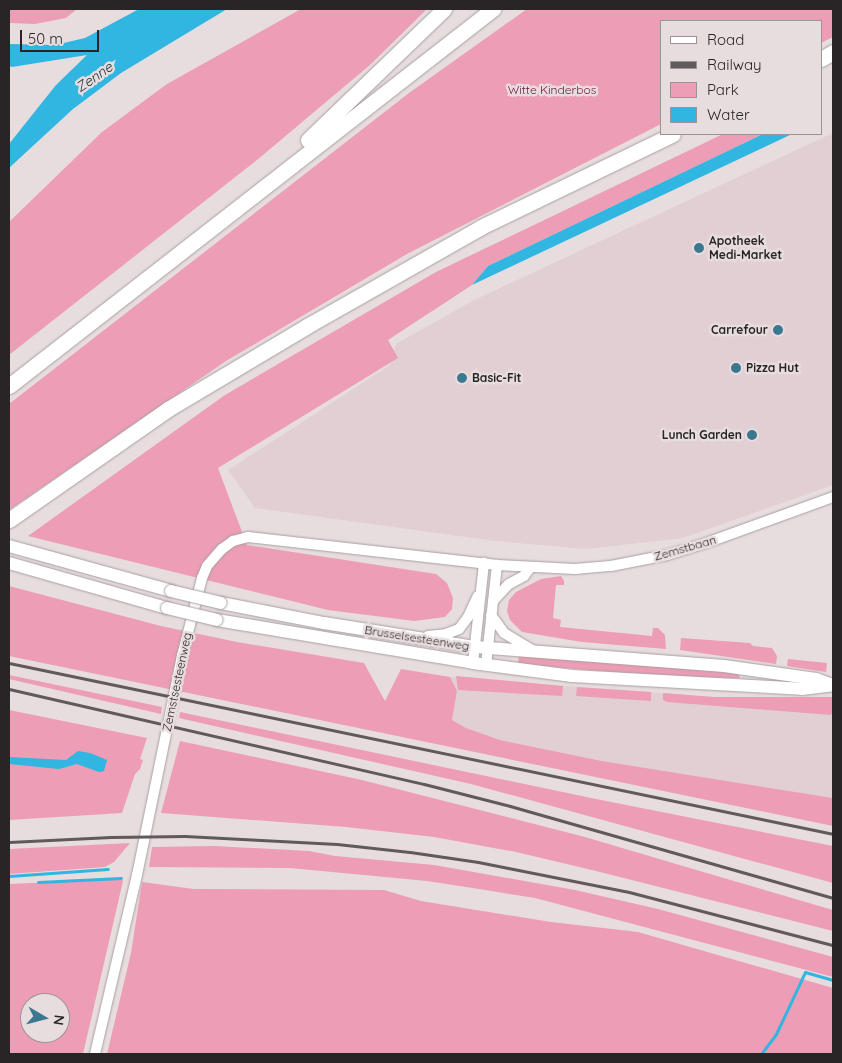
<!DOCTYPE html>
<html>
<head>
<meta charset="utf-8">
<style>
  body { margin:0 }
  #map { position:relative; width:842px; height:1063px; overflow:hidden; background:#e7dddf; font-family:Quicksand,sans-serif }
  div>[style] { position:absolute }
  .built>* { inset:0; background:#e2cfd4 }
  .green>* { inset:0; background:#ed9db6 }
  .water>* { inset:0; background:#30b6e1 }
  .stream>* { height:3px; margin:-1.5px; padding:0 1.5px; transform-origin:1.5px; border-radius:1.5px; background:#30b6e1 }
  .roads { filter:drop-shadow(0 0 1px #a89fa1) drop-shadow(0 0 1px #a89fa1) }
  .tertiary>* { height:10px; margin:-5px; padding:0 5px; transform-origin:5px; border-radius:5px; background:#fff }
  .primary>* { height:12px; margin:-6px; padding:0 6px; transform-origin:6px; border-radius:6px; background:#fff }
  .motorway>* { height:15px; margin:-7.5px; padding:0 7.5px; transform-origin:7.5px; border-radius:7.5px; background:#fff }
  .rail>* { height:3px; margin:-1.5px; padding:0 1.5px; transform-origin:1.5px; border-radius:1.5px; background:#605a5c }
  .bridges { filter:drop-shadow(0 0 1px #a89fa1) drop-shadow(0 0 1px #a89fa1) }
  .primary-bridge>* { height:12px; margin:-6px; padding:0 6px; transform-origin:6px; border-radius:6px; background:#fff }
  .dots>* { width:14px; height:14px; translate:-50% -50%; box-sizing:border-box; border:2px solid #e7dddf; border-radius:50% }
  span { translate:-50% -50%; white-space:nowrap; text-align:center; line-height:1.15; -webkit-text-stroke:5px #e7dddf; paint-order:stroke }
  .park-label { font-size:12px; color:#6b143b }
  .poi-label { font-size:12px; color:#292526; font-weight:700 }
  .left { translate:0 -50%; text-align:left }
  .right { translate:-100% -50%; text-align:right }
  .street-label { font-size:12px; color:#292526 }
  .water-label { font-size:14px; color:#1a2f38; font-style:italic }
  .frame { position:absolute; inset:0; border:10px solid #292526; pointer-events:none }
  .legend { position:absolute; left:660px; top:20px; width:162px; height:115px; box-sizing:border-box; background:#e7dddf; border:1px solid #9b9395; margin:0; padding:6px 9px; list-style:none; font-size:15px; color:#292526 }
  .legend li { display:flex; align-items:center; gap:10px; height:25px }
  .legend b { width:25px; border:1px solid #9b9395 }
  .north { position:absolute; left:20px; top:993px; width:50px; height:50px; box-sizing:border-box; background:#e7dddf; border:1px solid #9b9395; border-radius:50%; rotate:98deg; font-size:14px; font-weight:700; line-height:20px; text-align:center; color:#292526 }
  .north::after { content:''; display:block; margin:auto; width:18px; height:22px; background:#3b788f; clip-path:polygon(50% 0,100% 100%,50% 72%,0 100%) }
  .scale { position:absolute; left:20px; top:30px; width:79px; height:22px; box-sizing:border-box; border:2px solid #292526; border-top:0; padding-left:6px; font-size:15px; line-height:18px; white-space:nowrap; color:#292526; -webkit-text-stroke:4px #e7dddf; paint-order:stroke }
</style>
</head>
<body>
<div id="map">
  <div class="built">
    <div style="clip-path:polygon(833px 133px,833px 485px,683px 538px,586px 549px,495px 541px,255px 508px,228px 470px,390px 365px,396px 344px,474px 300px)"></div>
    <div style="clip-path:polygon(450px 677px,714px 697px,833px 697px,833px 798px,602px 761px,500px 740px,466px 728px,452px 720px,457px 691px)"></div>
  </div>
  <div class="green">
    <div style="clip-path:polygon(9px 9px,77px 9px,66px 18px,35px 24px,9px 23px)"></div>
    <div style="clip-path:polygon(301px 9px,427px 9px,370px 65px,257px 160px,9px 355px,9px 222px,102px 132px,167px 84px)"></div>
    <div style="clip-path:polygon(527px 9px,833px 9px,833px 37px,821px 43px,821px 21px,661px 21px,661px 124px,407px 254px,226px 361px,9px 510px,9px 404px,409px 93px)"></div>
    <div style="clip-path:polygon(723px 134px,763px 134px,488px 266px,472px 285px,388px 340px,398px 358px,218px 468px,247px 545px,436px 574px,447px 583px,453px 598px,452px 609px,445px 617px,414px 621px,328px 610px,28px 536px,225px 395px,436px 272px)"></div>
    <div style="clip-path:polygon(561px 576px,564px 581px,564px 585px,556px 585px,553px 618px,561px 620px,560px 627px,652px 636px,653px 628px,658px 628px,665px 635px,666px 649px,582px 642px,522px 632px,510px 620px,507px 611px,509px 600px,516px 592px,541px 579px)"></div>
    <div style="clip-path:polygon(9px 586px,161px 626px,237px 642px,364px 663px,385px 701px,401px 669px,450px 677px,457px 691px,452px 720px,466px 728px,500px 740px,602px 761px,833px 798px,833px 826px,9px 656px)"></div>
    <div style="clip-path:polygon(681px 638px,750px 643px,753px 646px,772px 648px,777px 656px,776px 664px,680px 650px)"></div>
    <div style="clip-path:polygon(519px 654px,703px 669px,738px 674px,740px 678px,671px 677px,518px 664px)"></div>
    <div style="clip-path:polygon(788px 659px,827px 663px,826px 672px,787px 666px)"></div>
    <div style="clip-path:polygon(9px 675px,162px 707px,161px 714px,9px 679px)"></div>
    <div style="clip-path:polygon(456px 676px,563px 686px,562px 696px,458px 690px)"></div>
    <div style="clip-path:polygon(577px 687px,651px 692px,651px 701px,576px 696px)"></div>
    <div style="clip-path:polygon(663px 693px,714px 697px,833px 697px,833px 709px,831px 715px,667px 702px,663px 700px)"></div>
    <div style="clip-path:polygon(9px 710px,147px 738px,140px 759px,143px 760px,140px 769px,135px 774px,122px 813px,9px 820px)"></div>
    <div style="clip-path:polygon(180px 712px,596px 799px,833px 846px,833px 883px,471px 784px,179px 718px)"></div>
    <div style="clip-path:polygon(180px 741px,362px 780px,585px 837px,693px 869px,833px 910px,833px 931px,596px 871px,516px 852px,434px 837px,346px 827px,161px 813px)"></div>
    <div style="clip-path:polygon(130px 843px,114px 862px,105px 867px,9px 874px,9px 849px)"></div>
    <div style="clip-path:polygon(214px 846px,309px 851px,335px 856px,434px 865px,575px 890px,658px 909px,833px 957px,833px 977px,535px 898px,479px 889px,427px 881px,290px 868px,149px 867px,152px 847px)"></div>
    <div style="clip-path:polygon(evenodd,121px 879px,123px 881px,83px 1054px,9px 1054px,9px 884px,121px 879px,30px 1003px,60px 1003px,60px 1033px,30px 1033px,30px 1003px)"></div>
    <div style="clip-path:polygon(142px 882px,194px 889px,384px 890px,421px 901px,551px 922px,638px 932px,833px 988px,833px 1054px,107px 1054px,131px 953px)"></div>
  </div>
  <div class="water">
    <div style="clip-path:polygon(139px 9px,227px 9px,121px 73px,73px 109px,9px 168px,9px 144px,56px 85px,87px 55px,12px 67px,9px 66px,9px 44px,55px 45px,85px 38px)"></div>
    <div style="clip-path:polygon(763px 134px,792px 134px,472px 285px,488px 266px)"></div>
    <div style="clip-path:polygon(78px 751px,90px 753px,107px 760px,104px 771px,99px 772px,77px 764px,59px 769px,9px 764px,9px 757px,66px 760px)"></div>
  </div>
  <div class="stream">
    <div style="left:9px;top:876px;width:99px;rotate:-4deg"></div>
    <div style="left:38px;top:882px;width:83px;rotate:-2.8deg"></div>
    <div style="left:761px;top:1054px;width:25px;rotate:-53deg"></div>
    <div style="left:776px;top:1034px;width:68px;rotate:-64.9deg"></div>
    <div style="left:805px;top:972px;width:29px;rotate:16deg"></div>
  </div>
  <div class="roads">
    <div class="tertiary">
      <div style="left:493px;top:601px;width:23px;rotate:-47deg"></div>
      <div style="left:509px;top:584px;width:17px;rotate:-28deg"></div>
      <div style="left:524px;top:576px;width:10px;rotate:-53deg"></div>
      <div style="left:491px;top:615px;width:22px;rotate:54deg"></div>
      <div style="left:504px;top:633px;width:33px;rotate:31deg"></div>
      <div style="left:428px;top:636px;width:18px;rotate:-6deg"></div>
      <div style="left:446px;top:634px;width:14px;rotate:-21deg"></div>
      <div style="left:459px;top:629px;width:15px;rotate:-53deg"></div>
      <div style="left:468px;top:617px;width:23px;rotate:-65deg"></div>
      <div style="left:473px;top:663px;width:101px;rotate:-83.7deg"></div>
      <div style="left:486px;top:665px;width:101px;rotate:-83.7deg"></div>
      <div style="left:95px;top:1054px;width:184px;rotate:-76.8deg"></div>
      <div style="left:137px;top:875px;width:224px;rotate:-78.4deg"></div>
      <div style="left:182px;top:656px;width:81px;rotate:-75.6deg"></div>
      <div style="left:202px;top:578px;width:13px;rotate:-67deg"></div>
      <div style="left:207px;top:566px;width:23px;rotate:-49deg"></div>
      <div style="left:222px;top:549px;width:14px;rotate:-36deg"></div>
      <div style="left:233px;top:541px;width:16px;rotate:-15deg"></div>
      <div style="left:248px;top:537px;width:251px;rotate:6.4deg"></div>
      <div style="left:497px;top:565px;width:78px;rotate:2.9deg"></div>
      <div style="left:575px;top:569px;width:36px;rotate:-5deg"></div>
      <div style="left:611px;top:566px;width:57px;rotate:-11.1deg"></div>
      <div style="left:667px;top:555px;width:41px;rotate:-17.1deg"></div>
      <div style="left:706px;top:543px;width:135px;rotate:-19.9deg"></div>
    </div>
    <div class="primary">
      <div style="left:9px;top:546px;width:168px;rotate:15.5deg"></div>
      <div style="left:9px;top:563px;width:164px;rotate:15.9deg"></div>
      <div style="left:221px;top:603px;width:105px;rotate:11deg"></div>
      <div style="left:324px;top:623px;width:154px;rotate:9deg"></div>
      <div style="left:476px;top:647px;width:249px;rotate:4.4deg"></div>
      <div style="left:724px;top:666px;width:93px;rotate:8deg"></div>
      <div style="left:816px;top:679px;width:15px;rotate:20deg"></div>
      <div style="left:217px;top:620px;width:260px;rotate:9.5deg"></div>
      <div style="left:473px;top:663px;width:100px;rotate:7.5deg"></div>
      <div style="left:572px;top:676px;width:230px;rotate:3.2deg"></div>
      <div style="left:802px;top:689px;width:31px;rotate:-7deg"></div>
    </div>
    <div class="motorway">
      <div style="left:821px;top:59px;width:14px;rotate:-30deg"></div>
      <div style="left:308px;top:140px;width:189px;rotate:-43.9deg"></div>
      <div style="left:9px;top:386px;width:614px;rotate:-37.92deg"></div>
      <div style="left:9px;top:520px;width:194px;rotate:-34.9deg"></div>
      <div style="left:168px;top:409px;width:162px;rotate:-30.8deg"></div>
      <div style="left:307px;top:326px;width:200px;rotate:-29.6deg"></div>
      <div style="left:481px;top:227px;width:213px;rotate:-25.8deg"></div>
    </div>
  </div>
  <div class="rail">
    <div style="left:9px;top:663px;width:842px;rotate:11.72deg"></div>
    <div style="left:9px;top:689px;width:426px;rotate:12.9deg"></div>
    <div style="left:424px;top:784px;width:89px;rotate:14.3deg"></div>
    <div style="left:510px;top:806px;width:336px;rotate:15.9deg"></div>
    <div style="left:9px;top:842px;width:102px;rotate:-2.8deg"></div>
    <div style="left:111px;top:837px;width:74px;rotate:-0.8deg"></div>
    <div style="left:185px;top:836px;width:152px;rotate:3deg"></div>
    <div style="left:337px;top:844px;width:73px;rotate:6.3deg"></div>
    <div style="left:410px;top:852px;width:69px;rotate:8.4deg"></div>
    <div style="left:478px;top:862px;width:154px;rotate:11.2deg"></div>
    <div style="left:629px;top:892px;width:211px;rotate:14.6deg"></div>
  </div>
  <div class="bridges">
    <div class="primary-bridge">
      <div style="left:171px;top:591px;width:51px;rotate:13.5deg"></div>
      <div style="left:167px;top:608px;width:51px;rotate:13.5deg"></div>
    </div>
  </div>
  <div class="dots">
    <div style="left:699px;top:248px;background:#3b788f"></div>
    <div style="left:778px;top:330px;background:#3b788f"></div>
    <div style="left:736px;top:368px;background:#3b788f"></div>
    <div style="left:462px;top:378px;background:#3b788f"></div>
    <div style="left:752px;top:435px;background:#3b788f"></div>
  </div>
  <div class="park-label">
    <span style="left:552px;top:90px">Witte Kinderbos</span>
  </div>
  <div class="poi-label">
    <span class="left" style="left:709px;top:248px">Apotheek<br>Medi-Market</span>
    <span class="right" style="left:768px;top:330px">Carrefour</span>
    <span class="left" style="left:746px;top:368px">Pizza Hut</span>
    <span class="left" style="left:472px;top:378px">Basic-Fit</span>
    <span class="right" style="left:742px;top:435px">Lunch Garden</span>
  </div>
  <div class="street-label">
    <span style="left:685px;top:548px;rotate:-16deg">Zemstbaan</span>
    <span style="left:417px;top:638px;rotate:9deg">Brusselsesteenweg</span>
    <span style="left:177px;top:682px;rotate:-78deg">Zemstsesteenweg</span>
  </div>
  <div class="water-label">
    <span style="left:94px;top:77px;rotate:-35deg">Zenne</span>
  </div>
  <div class="frame"></div>
  <ul class="legend">
  <li><b style="height:6px;background:#fff"></b>Road</li>
  <li><b style="height:6px;background:#605a5c"></b>Railway</li>
  <li><b style="height:14px;background:#ed9db6"></b>Park</li>
  <li><b style="height:14px;background:#30b6e1"></b>Water</li>
  </ul>
  <div class="north">N</div>
  <div class="scale">50 m</div>
</div>
</body>
</html>
